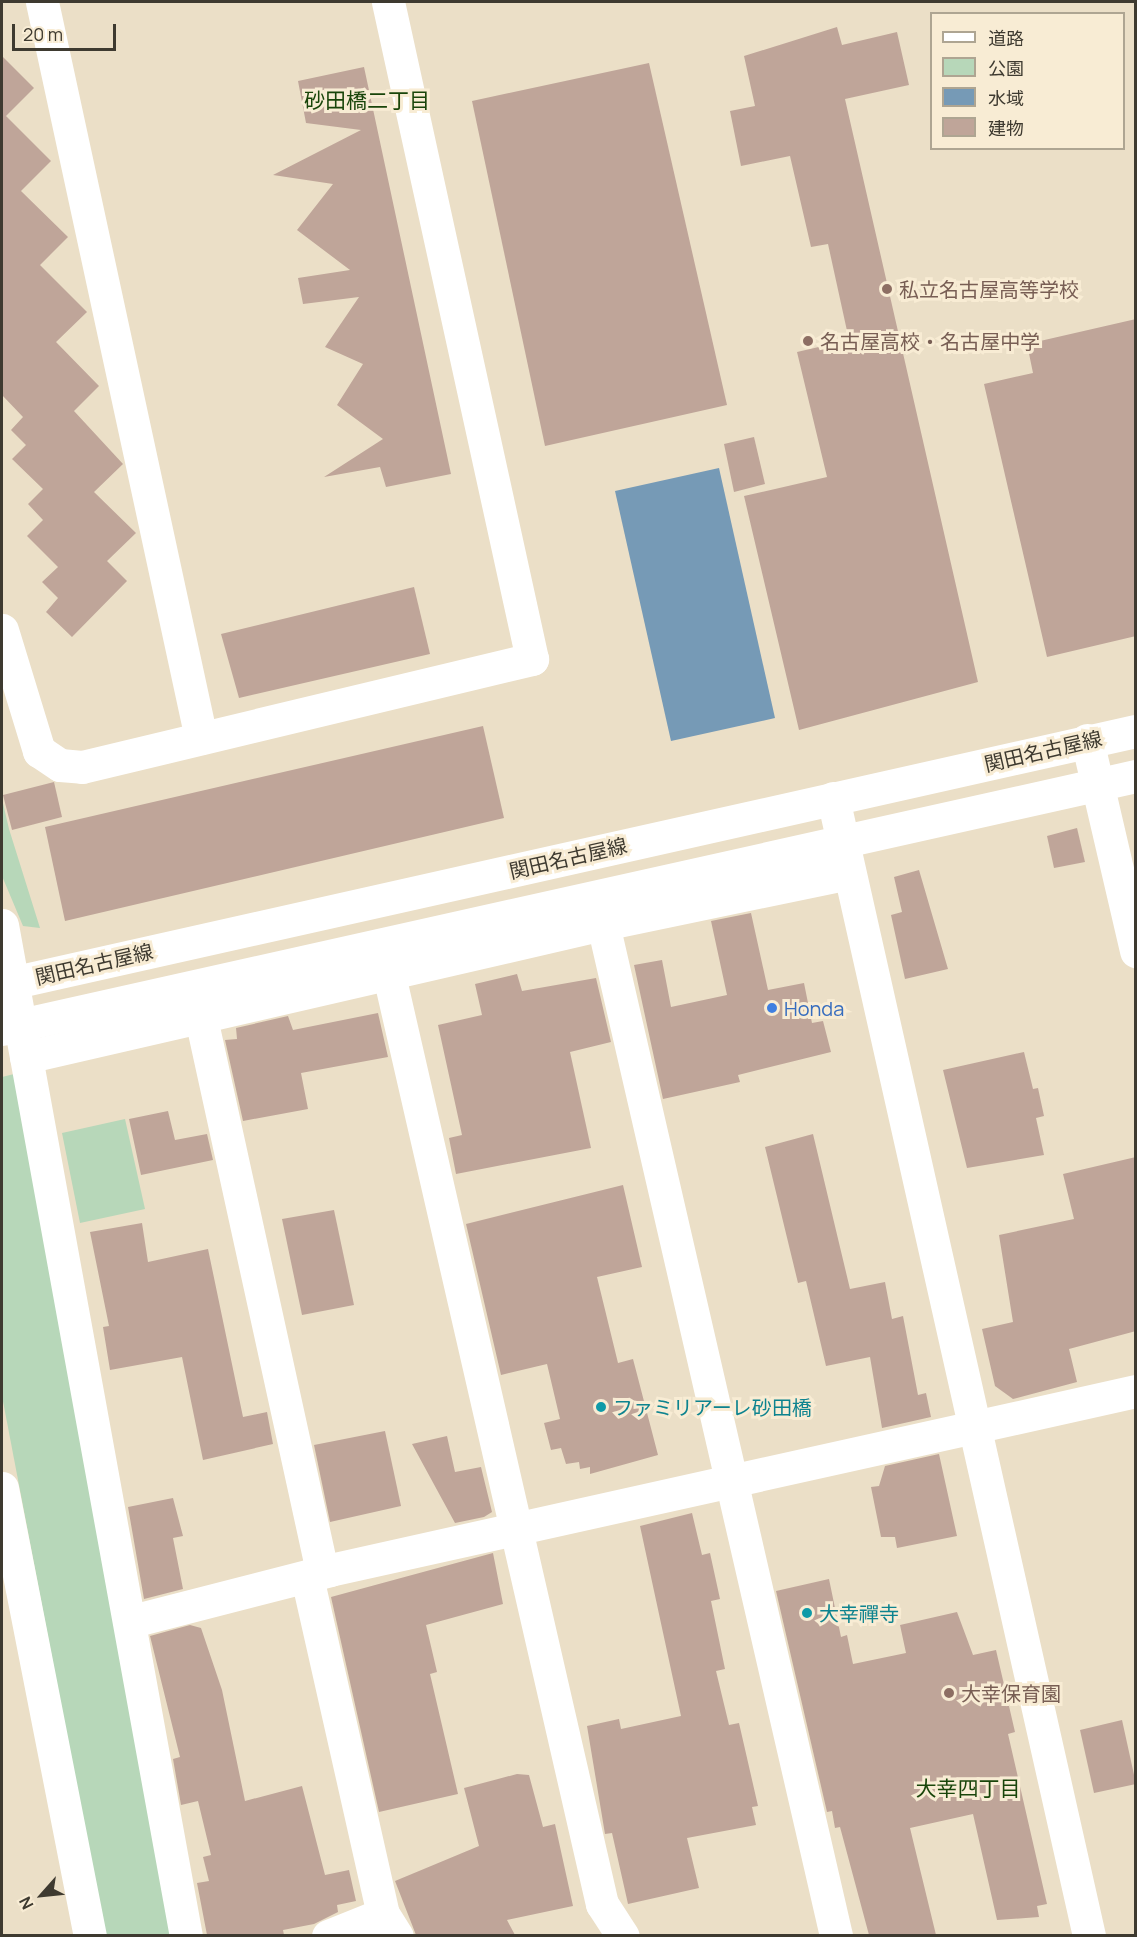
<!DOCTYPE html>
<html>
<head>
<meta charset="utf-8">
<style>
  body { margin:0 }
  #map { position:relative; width:1137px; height:1937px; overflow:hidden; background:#ebdfc7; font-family:Manrope,"Noto Sans JP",sans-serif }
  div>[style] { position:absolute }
  .green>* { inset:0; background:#b7d7b9 }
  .water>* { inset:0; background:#769ab6 }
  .building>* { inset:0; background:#bfa599 }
  .street>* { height:33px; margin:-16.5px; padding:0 16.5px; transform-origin:16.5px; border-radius:16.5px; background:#fff }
  .secondary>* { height:33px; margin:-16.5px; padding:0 16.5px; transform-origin:16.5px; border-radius:16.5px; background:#fff }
  .primary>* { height:33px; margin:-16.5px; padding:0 16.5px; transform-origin:16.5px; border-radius:16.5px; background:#fff }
  .dots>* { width:16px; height:16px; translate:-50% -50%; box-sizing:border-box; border:3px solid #f8ecd4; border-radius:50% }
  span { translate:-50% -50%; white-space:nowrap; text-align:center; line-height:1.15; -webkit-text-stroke:6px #f8ecd4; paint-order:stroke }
  .education-label { font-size:20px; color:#785e54 }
  .left { translate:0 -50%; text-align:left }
  .street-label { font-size:20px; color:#3e3a30 }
  .shop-label { font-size:20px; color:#366cbe }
  .culture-label { font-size:20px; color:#0d838f }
  .neighbourhood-label { font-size:21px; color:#19450a }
  .frame { position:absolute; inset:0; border:3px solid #3e3a30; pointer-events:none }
  .legend { position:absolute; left:930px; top:12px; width:195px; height:138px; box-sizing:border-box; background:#f8ecd4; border:2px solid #aea592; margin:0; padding:8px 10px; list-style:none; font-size:18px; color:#3e3a30 }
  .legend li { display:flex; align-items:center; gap:12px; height:30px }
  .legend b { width:30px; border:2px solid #aea592 }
  .north { position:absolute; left:12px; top:1865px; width:60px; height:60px; -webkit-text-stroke:4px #f8ecd4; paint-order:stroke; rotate:243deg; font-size:16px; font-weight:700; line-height:24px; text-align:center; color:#3e3a30 }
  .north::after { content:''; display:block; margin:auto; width:21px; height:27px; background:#3e3a30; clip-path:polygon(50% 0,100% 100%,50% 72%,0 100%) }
  .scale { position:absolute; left:12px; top:24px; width:104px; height:27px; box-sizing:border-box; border:3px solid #3e3a30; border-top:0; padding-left:8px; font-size:18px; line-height:21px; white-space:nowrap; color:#3e3a30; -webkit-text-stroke:4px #f8ecd4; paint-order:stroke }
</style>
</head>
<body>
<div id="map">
  <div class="green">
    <div style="clip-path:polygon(2px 799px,9px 829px,40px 928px,23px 926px,2px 876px)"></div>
    <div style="clip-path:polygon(18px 1073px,177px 1935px,105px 1935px,2px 1396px,2px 1077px)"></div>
    <div style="clip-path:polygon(125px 1119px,145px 1209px,80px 1223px,62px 1133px)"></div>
  </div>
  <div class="water">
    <div style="clip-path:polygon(719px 468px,775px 718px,671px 741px,615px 491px)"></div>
  </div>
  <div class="building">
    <div style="clip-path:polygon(837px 27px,842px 45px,897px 32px,909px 85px,845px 99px,978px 682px,799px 730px,744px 496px,827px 477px,797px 352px,849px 340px,828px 244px,811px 247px,790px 156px,741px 166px,730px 111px,755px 106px,744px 56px)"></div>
    <div style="clip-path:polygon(2px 56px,34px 88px,6px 116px,51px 161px,21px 191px,68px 237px,40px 265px,87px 312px,56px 342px,99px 386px,74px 411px,123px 464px,94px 492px,136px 533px,107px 561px,127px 581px,72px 637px,46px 612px,58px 598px,42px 582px,58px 567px,27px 536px,43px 520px,28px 504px,43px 489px,12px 459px,26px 445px,11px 430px,23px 417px,2px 395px)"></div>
    <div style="clip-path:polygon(649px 63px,727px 405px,545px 446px,472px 101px)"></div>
    <div style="clip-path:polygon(364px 67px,451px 474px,386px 487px,380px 467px,324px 477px,383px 439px,337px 405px,363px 364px,325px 347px,359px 297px,303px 304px,298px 278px,350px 270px,297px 230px,333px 184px,273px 175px,361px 130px,306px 123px,298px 81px)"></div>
    <div style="clip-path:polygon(1136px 319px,1136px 636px,1047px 657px,984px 384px,1033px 373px,1027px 344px)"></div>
    <div style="clip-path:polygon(754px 437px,765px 484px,734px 492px,724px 444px)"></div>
    <div style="clip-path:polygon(414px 587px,430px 654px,239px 698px,221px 634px)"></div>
    <div style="clip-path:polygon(483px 726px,504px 818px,65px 921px,45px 827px)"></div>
    <div style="clip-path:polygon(54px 782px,62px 817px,12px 830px,3px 795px)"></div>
    <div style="clip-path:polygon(1077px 828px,1085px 862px,1054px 868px,1047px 836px)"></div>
    <div style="clip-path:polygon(919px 870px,948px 969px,905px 979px,891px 915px,902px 912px,894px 877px)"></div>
    <div style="clip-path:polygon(751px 913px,768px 990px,804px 983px,812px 1023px,823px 1021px,831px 1052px,738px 1075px,740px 1082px,663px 1099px,634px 965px,662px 960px,671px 1007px,727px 995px,711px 921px)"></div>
    <div style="clip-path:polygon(517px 974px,522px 991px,596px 978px,611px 1042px,570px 1052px,591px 1148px,456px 1174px,449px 1138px,462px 1135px,438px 1025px,482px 1015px,475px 984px)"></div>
    <div style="clip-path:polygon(378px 1013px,388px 1057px,301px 1073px,308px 1109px,243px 1121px,225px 1040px,237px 1039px,236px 1028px,288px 1016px,293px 1030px)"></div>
    <div style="clip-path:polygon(1024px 1052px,1033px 1089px,1038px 1088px,1044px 1116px,1036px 1118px,1044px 1155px,967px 1168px,943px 1070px)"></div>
    <div style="clip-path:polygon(168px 1111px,175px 1140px,207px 1134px,213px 1160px,141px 1175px,129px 1119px)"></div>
    <div style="clip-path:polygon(813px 1134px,850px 1289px,885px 1282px,892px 1319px,903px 1316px,918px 1395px,926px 1393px,931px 1417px,882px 1428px,870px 1357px,826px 1366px,806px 1281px,798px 1283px,765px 1147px)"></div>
    <div style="clip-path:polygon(1136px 1157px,1136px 1331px,1069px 1349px,1077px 1382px,1013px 1399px,995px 1386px,982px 1329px,1013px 1322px,999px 1235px,1074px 1219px,1063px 1174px)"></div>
    <div style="clip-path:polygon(623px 1185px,642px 1267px,597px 1277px,618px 1363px,633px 1359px,658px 1455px,590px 1474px,590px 1467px,580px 1469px,579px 1462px,566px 1464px,561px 1448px,551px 1450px,544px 1423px,560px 1419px,547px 1364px,501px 1375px,466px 1224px)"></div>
    <div style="clip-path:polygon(334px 1210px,354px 1305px,302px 1315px,282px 1219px)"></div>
    <div style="clip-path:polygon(142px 1223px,148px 1262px,208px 1249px,243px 1417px,267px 1412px,273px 1444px,203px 1460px,182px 1357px,110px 1370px,103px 1327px,109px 1326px,90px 1232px)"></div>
    <div style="clip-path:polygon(385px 1431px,401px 1506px,330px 1522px,314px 1445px)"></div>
    <div style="clip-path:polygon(447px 1436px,455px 1472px,481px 1467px,492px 1512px,484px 1517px,455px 1523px,412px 1444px)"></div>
    <div style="clip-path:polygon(939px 1454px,957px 1536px,897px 1548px,895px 1537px,881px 1537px,871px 1487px,879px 1486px,885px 1466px)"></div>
    <div style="clip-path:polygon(173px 1498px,183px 1536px,173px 1538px,183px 1589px,144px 1599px,128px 1507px)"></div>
    <div style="clip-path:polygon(692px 1513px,702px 1555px,710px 1553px,720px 1599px,711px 1601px,725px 1669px,716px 1671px,729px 1725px,739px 1723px,758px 1806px,752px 1807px,756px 1825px,687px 1838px,699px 1888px,628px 1904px,612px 1833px,605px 1834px,587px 1726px,619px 1719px,621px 1729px,681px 1716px,640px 1526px)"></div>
    <div style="clip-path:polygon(493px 1553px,503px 1604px,426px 1625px,437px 1672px,430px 1674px,458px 1794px,379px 1812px,331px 1597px)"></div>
    <div style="clip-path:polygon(829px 1579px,841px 1637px,847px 1635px,853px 1664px,906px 1653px,900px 1625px,957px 1612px,973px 1655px,996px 1650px,1015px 1732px,1008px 1734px,1047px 1904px,1037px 1906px,1039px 1917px,997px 1920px,973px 1814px,910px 1828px,936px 1935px,869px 1935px,840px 1827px,835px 1828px,832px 1811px,827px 1812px,776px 1591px)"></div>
    <div style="clip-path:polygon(190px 1625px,201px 1628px,222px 1690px,245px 1801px,302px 1786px,325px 1875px,349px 1870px,356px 1901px,337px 1905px,338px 1912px,314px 1924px,283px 1930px,284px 1935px,207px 1935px,197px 1883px,209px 1881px,203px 1857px,211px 1855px,198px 1801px,181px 1805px,173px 1759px,180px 1757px,150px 1636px)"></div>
    <div style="clip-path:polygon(1122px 1720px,1136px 1784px,1094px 1793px,1080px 1730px)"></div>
    <div style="clip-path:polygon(517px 1774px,529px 1775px,543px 1827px,555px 1824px,573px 1906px,507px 1920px,515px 1935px,416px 1935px,395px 1881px,479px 1846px,464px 1788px)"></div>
  </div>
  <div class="street">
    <div style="left:42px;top:2px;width:753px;rotate:77.81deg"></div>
    <div style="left:2px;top:630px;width:127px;rotate:73deg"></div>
    <div style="left:39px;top:751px;width:25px;rotate:34deg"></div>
    <div style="left:60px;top:765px;width:22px;rotate:5deg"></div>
    <div style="left:82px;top:767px;width:463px;rotate:-13.5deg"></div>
    <div style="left:532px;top:659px;width:673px;rotate:-102.36deg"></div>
    <div style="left:1087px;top:740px;width:217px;rotate:76.9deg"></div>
    <div style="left:603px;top:924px;width:1038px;rotate:77.03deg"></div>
    <div style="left:2px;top:925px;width:1028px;rotate:79.69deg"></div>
    <div style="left:389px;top:975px;width:953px;rotate:77.09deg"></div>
    <div style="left:602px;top:1904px;width:38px;rotate:57deg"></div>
    <div style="left:201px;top:1018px;width:557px;rotate:77.66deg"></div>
    <div style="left:320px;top:1562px;width:26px;rotate:115deg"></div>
    <div style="left:309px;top:1586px;width:336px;rotate:77.3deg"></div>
    <div style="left:383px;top:1914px;width:26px;rotate:58deg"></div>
    <div style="left:26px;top:1057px;width:592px;rotate:-12.98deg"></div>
    <div style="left:603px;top:924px;width:251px;rotate:-11.7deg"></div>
    <div style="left:132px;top:1621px;width:204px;rotate:-14.4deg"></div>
    <div style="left:330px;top:1570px;width:826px;rotate:-12.52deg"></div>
    <div style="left:328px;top:1936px;width:59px;rotate:-21.8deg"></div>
  </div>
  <div class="secondary">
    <div style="left:833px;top:798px;width:1166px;rotate:77.32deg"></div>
    <div style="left:2px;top:1488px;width:457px;rotate:78.9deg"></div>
  </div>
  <div class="primary">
    <div style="left:2px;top:985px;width:1162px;rotate:-12.63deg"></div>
    <div style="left:2px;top:1029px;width:1162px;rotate:-12.58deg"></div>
  </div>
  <div class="dots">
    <div style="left:887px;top:289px;background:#8d6e63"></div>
    <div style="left:808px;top:341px;background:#8d6e63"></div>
    <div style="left:772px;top:1008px;background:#3f7fe0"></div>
    <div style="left:601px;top:1407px;background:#0f9aa8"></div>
    <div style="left:807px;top:1613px;background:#0f9aa8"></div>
    <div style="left:949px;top:1693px;background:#8d6e63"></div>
  </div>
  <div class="education-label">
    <span class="left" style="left:899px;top:289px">私立名古屋高等学校</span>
    <span class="left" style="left:820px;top:341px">名古屋高校・名古屋中学</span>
    <span class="left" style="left:961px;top:1693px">大幸保育園</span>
  </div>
  <div class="street-label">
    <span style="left:1043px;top:751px;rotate:-13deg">関田名古屋線</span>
    <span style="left:568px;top:858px;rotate:-13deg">関田名古屋線</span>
    <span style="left:94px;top:964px;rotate:-13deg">関田名古屋線</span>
  </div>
  <div class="shop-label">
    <span class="left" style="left:784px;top:1008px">Honda</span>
  </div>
  <div class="culture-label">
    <span class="left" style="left:613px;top:1407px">ファミリアーレ砂田橋</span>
    <span class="left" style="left:819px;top:1613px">大幸禪寺</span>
  </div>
  <div class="neighbourhood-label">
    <span style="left:367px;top:100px">砂田橋二丁目</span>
    <span style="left:968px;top:1788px">大幸四丁目</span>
  </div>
  <div class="frame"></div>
  <ul class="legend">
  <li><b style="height:8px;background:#fff"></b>道路</li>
  <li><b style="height:16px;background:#b7d7b9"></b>公園</li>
  <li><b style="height:16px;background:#769ab6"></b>水域</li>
  <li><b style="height:16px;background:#bfa599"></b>建物</li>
  </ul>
  <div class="north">N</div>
  <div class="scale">20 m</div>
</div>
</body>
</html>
